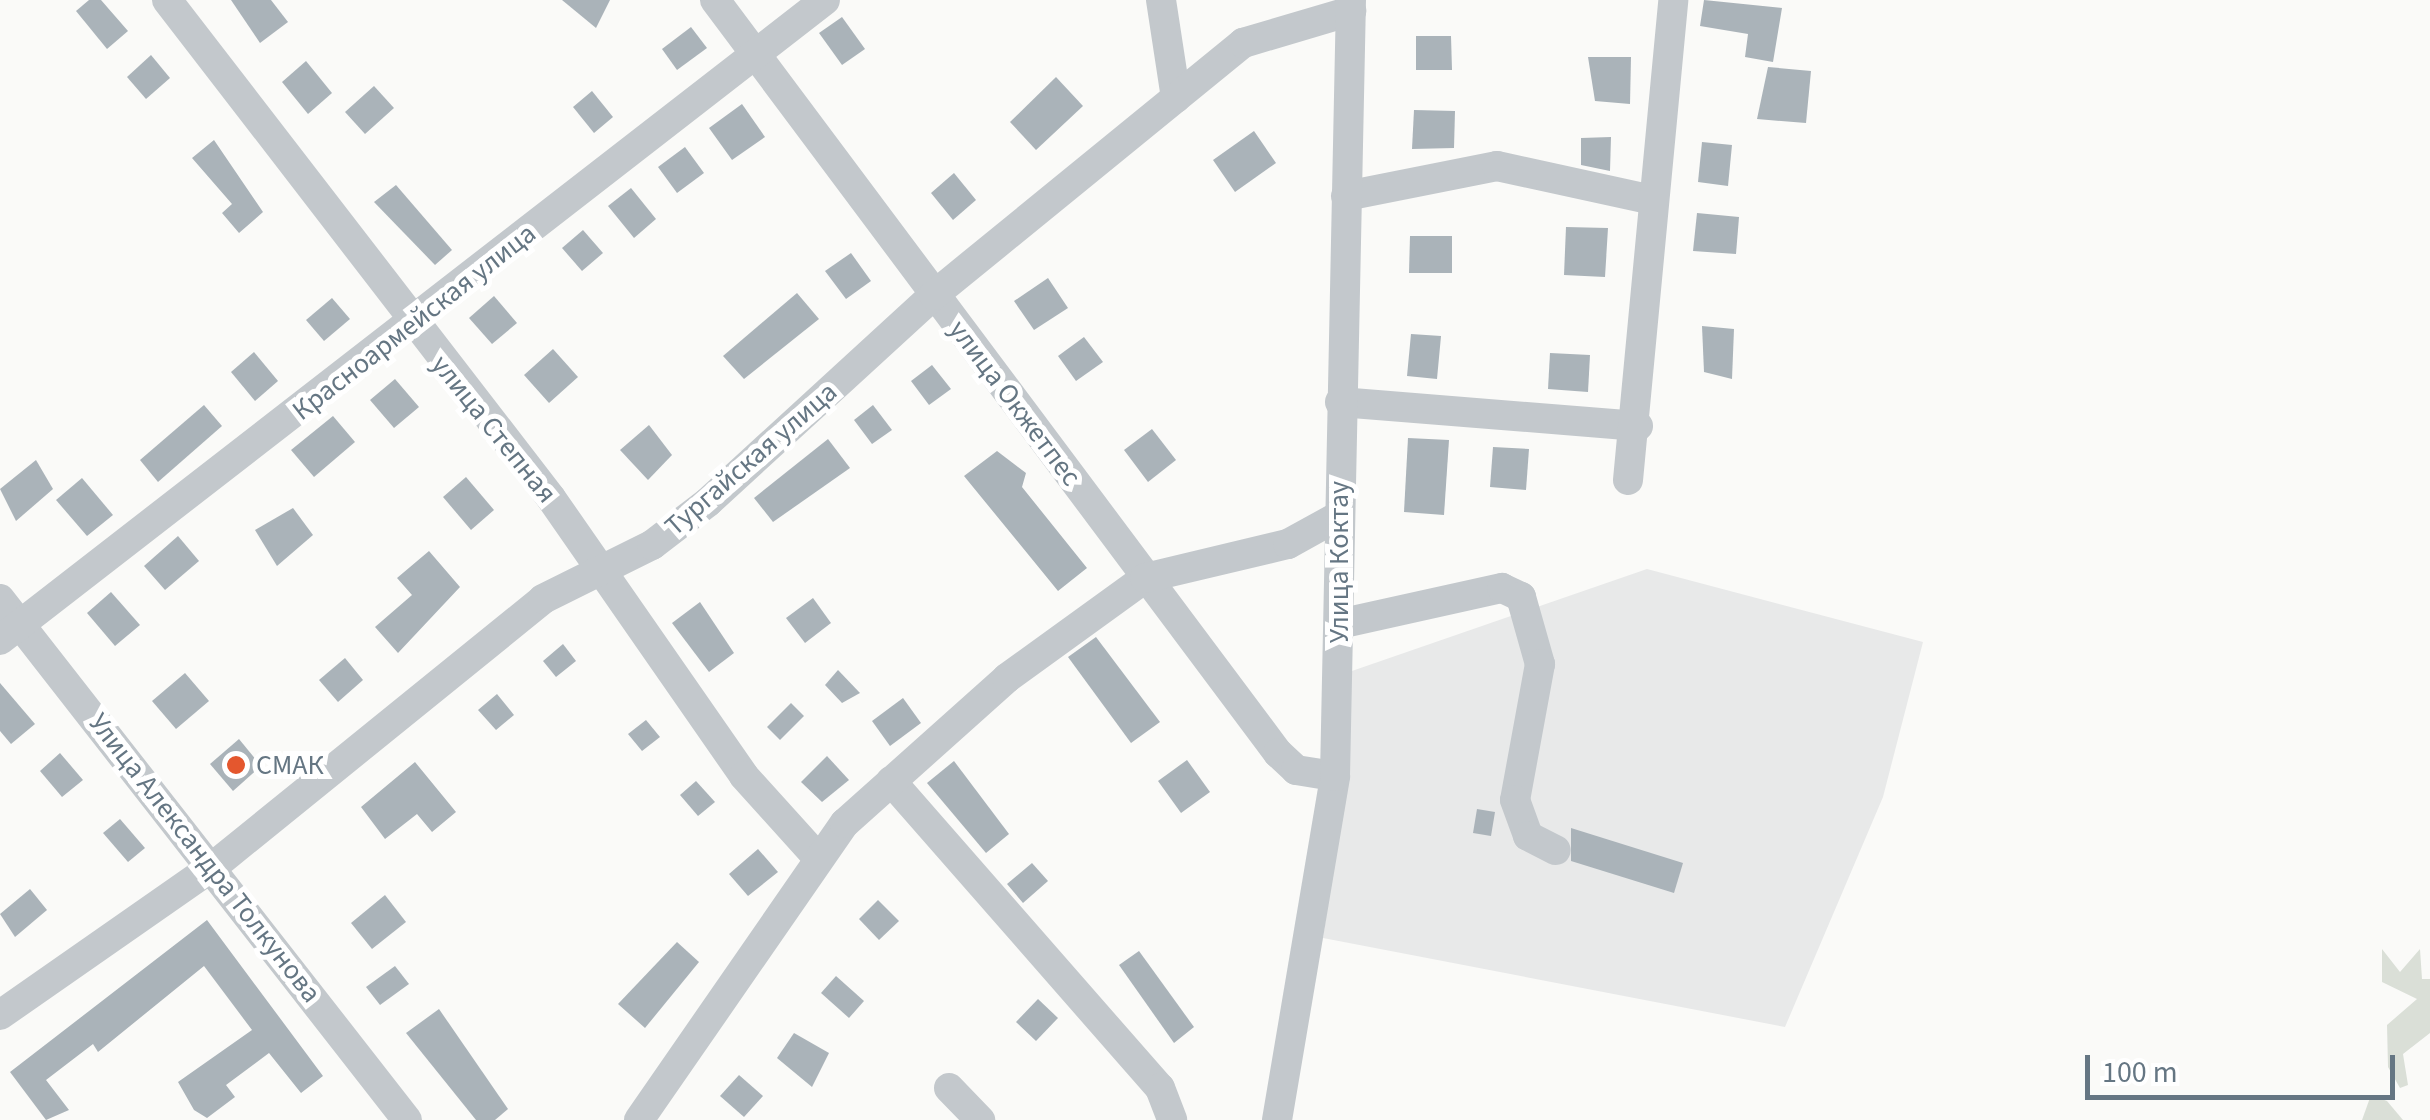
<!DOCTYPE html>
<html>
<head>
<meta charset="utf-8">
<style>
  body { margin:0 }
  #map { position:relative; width:2430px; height:1120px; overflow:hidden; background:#fafaf8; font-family:"Source Sans 3",sans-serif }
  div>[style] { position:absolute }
  .built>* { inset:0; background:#e8e9e9 }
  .green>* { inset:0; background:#dadfd7 }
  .building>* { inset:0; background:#aab3b9 }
  .minor>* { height:30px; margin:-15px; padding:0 15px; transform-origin:15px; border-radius:15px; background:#c3c8cc }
  .dots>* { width:28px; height:28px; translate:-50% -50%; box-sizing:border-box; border:5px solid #fff; border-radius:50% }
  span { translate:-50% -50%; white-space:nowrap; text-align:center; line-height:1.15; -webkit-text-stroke:10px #fff; paint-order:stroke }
  .street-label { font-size:28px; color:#657683 }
  .poi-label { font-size:28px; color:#657683 }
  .left { translate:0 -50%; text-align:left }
  .scale { position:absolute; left:2085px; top:1055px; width:310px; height:45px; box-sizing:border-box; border:5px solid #657683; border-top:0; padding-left:12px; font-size:30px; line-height:35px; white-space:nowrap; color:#657683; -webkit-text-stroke:8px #fff; paint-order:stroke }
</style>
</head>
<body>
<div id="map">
  <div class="built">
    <div style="clip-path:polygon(1647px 569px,1923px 642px,1883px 797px,1785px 1027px,1323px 938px,1347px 776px,1349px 672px)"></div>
  </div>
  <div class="green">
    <div style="clip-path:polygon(2382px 949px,2400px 972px,2420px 949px,2422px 979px,2430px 979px,2430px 1033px,2403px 1054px,2408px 1085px,2400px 1088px,2388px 1067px,2387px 1025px,2417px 999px,2382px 982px)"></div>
    <div style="clip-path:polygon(2371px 1095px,2387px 1101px,2403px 1120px,2362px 1120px)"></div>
  </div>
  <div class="building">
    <div style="clip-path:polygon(89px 0,101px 0,128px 31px,107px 49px,76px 11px)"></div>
    <div style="clip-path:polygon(231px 0,271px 0,288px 22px,260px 43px)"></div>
    <div style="clip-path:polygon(562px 0,610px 0,596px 28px)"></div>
    <div style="clip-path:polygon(1704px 0,1782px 8px,1773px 62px,1745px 57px,1748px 34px,1700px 26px)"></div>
    <div style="clip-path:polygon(842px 17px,865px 49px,842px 65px,819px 33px)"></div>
    <div style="clip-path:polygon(691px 27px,707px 48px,677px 70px,662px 49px)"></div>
    <div style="clip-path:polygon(1416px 36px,1451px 36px,1452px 70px,1416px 70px)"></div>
    <div style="clip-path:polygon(151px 55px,170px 78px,146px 99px,127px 77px)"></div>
    <div style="clip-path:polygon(1588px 57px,1631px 57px,1630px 104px,1595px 101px)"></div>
    <div style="clip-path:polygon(306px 61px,332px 93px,308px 114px,282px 82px)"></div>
    <div style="clip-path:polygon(1768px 67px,1811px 71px,1806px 123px,1757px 119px)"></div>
    <div style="clip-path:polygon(1056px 77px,1083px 106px,1036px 150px,1010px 122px)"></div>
    <div style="clip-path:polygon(374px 86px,394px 108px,365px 134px,345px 112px)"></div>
    <div style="clip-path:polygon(592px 91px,613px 117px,594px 133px,573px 107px)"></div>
    <div style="clip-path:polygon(742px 104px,765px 137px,732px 160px,709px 128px)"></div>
    <div style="clip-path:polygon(1414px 110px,1455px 111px,1454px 148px,1412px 149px)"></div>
    <div style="clip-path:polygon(1254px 131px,1276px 163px,1235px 192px,1213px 160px)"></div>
    <div style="clip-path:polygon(1611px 137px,1610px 171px,1581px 165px,1581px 138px)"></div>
    <div style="clip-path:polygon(214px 140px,263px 212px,239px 233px,222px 213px,232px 204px,192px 158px)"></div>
    <div style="clip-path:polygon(1702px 142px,1732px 145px,1728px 186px,1698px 182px)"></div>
    <div style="clip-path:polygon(685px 147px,704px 173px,677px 193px,658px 167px)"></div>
    <div style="clip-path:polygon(954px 173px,976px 200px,953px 220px,931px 193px)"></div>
    <div style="clip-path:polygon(396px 185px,452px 250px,435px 265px,374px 202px)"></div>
    <div style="clip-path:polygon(631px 188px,656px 219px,634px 238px,608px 206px)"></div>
    <div style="clip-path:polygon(1697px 213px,1739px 217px,1736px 254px,1693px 251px)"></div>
    <div style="clip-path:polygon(1566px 227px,1608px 228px,1605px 277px,1564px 275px)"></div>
    <div style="clip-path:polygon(583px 230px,603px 253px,582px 271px,562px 248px)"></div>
    <div style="clip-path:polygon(1410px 236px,1452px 236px,1452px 273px,1409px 273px)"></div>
    <div style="clip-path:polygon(851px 253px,871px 281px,846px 299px,825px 271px)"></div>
    <div style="clip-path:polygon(1048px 278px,1068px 308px,1034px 330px,1014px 301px)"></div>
    <div style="clip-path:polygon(797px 293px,819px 319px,744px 379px,723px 356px)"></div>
    <div style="clip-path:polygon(494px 296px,517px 323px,492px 344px,469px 318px)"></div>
    <div style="clip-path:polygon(332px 298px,350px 319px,324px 341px,306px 320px)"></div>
    <div style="clip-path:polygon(1702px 326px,1734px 329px,1732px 379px,1704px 372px)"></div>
    <div style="clip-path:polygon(1411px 334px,1441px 336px,1437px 379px,1407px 376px)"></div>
    <div style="clip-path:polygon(1084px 337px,1103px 362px,1076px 381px,1058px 356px)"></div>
    <div style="clip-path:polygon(553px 349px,578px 377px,549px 403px,524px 375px)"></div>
    <div style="clip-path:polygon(254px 352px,278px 381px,255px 401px,231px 372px)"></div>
    <div style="clip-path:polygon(1550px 353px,1590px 355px,1588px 392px,1548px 389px)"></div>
    <div style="clip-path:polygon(932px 365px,951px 389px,929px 405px,911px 381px)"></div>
    <div style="clip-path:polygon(395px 379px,419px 407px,394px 428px,370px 400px)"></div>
    <div style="clip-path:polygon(204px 405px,222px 426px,158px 482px,140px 460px)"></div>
    <div style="clip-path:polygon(873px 405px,892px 430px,872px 444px,854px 420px)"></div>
    <div style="clip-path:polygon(333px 416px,355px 442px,314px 477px,291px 450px)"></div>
    <div style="clip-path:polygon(649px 425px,672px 455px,648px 480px,620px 450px)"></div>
    <div style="clip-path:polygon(1152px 429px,1176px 460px,1148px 482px,1124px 450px)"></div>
    <div style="clip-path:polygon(1408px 438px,1449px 440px,1444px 515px,1404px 512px)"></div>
    <div style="clip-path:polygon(828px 439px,850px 468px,773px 522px,754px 498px)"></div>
    <div style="clip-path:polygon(1493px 447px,1529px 449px,1526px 490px,1490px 487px)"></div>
    <div style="clip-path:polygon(997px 451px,1026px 473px,1022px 487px,1087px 568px,1058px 591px,964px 476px)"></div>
    <div style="clip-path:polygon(36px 460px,53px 489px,16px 521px,0 489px)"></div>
    <div style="clip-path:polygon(466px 477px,494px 510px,471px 530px,443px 497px)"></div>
    <div style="clip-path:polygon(82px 478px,113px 515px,87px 536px,56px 500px)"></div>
    <div style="clip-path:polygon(293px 508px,313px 535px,277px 566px,255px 530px)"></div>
    <div style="clip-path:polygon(178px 536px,199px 561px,165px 590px,144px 566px)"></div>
    <div style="clip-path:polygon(429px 551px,460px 587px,398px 653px,375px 627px,412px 595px,397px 578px)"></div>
    <div style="clip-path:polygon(111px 592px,140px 625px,115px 646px,87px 613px)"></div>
    <div style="clip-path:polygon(813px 598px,831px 623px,805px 643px,786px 618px)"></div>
    <div style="clip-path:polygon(700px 602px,734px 653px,709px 672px,672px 623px)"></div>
    <div style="clip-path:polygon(1096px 637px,1160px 722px,1131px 743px,1068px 657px)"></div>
    <div style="clip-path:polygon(563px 644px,576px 661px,556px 677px,543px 661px)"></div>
    <div style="clip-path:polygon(345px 658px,363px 680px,338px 702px,319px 680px)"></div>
    <div style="clip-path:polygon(838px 670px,860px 693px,842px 703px,825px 685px)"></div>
    <div style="clip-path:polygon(185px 673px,209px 701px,176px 729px,152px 701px)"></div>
    <div style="clip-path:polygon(0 683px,35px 724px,11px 744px,0 731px)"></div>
    <div style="clip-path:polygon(497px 694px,514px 715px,496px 730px,478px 710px)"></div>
    <div style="clip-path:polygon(903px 698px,921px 723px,890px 746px,872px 721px)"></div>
    <div style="clip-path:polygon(791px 703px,804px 716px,780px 740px,767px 727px)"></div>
    <div style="clip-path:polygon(646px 720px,660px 737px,642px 751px,628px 734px)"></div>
    <div style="clip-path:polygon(239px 739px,261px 766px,233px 791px,210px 764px)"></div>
    <div style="clip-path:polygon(60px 753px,83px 780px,62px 797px,40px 771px)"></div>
    <div style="clip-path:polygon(827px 756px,849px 780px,822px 802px,801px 782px)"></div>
    <div style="clip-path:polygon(1187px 760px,1210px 792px,1181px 813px,1158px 781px)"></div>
    <div style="clip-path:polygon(954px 761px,1009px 834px,986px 853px,927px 783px)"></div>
    <div style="clip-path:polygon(415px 762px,456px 812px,432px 832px,417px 814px,385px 839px,361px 807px)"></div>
    <div style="clip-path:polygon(696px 781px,715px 802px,698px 816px,680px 795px)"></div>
    <div style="clip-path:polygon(1477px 809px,1495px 812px,1491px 836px,1473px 833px)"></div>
    <div style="clip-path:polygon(120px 819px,145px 848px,128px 862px,103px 833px)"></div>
    <div style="clip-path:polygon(1571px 828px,1683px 863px,1674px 893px,1571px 861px)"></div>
    <div style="clip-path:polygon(758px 849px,778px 872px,748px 896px,729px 874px)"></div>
    <div style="clip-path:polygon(1032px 863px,1048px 881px,1023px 903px,1007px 884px)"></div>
    <div style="clip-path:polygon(30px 889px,47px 910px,15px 937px,0 914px)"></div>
    <div style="clip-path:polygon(385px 895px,406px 922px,372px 949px,351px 923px)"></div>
    <div style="clip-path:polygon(878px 900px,899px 921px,879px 940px,859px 919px)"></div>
    <div style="clip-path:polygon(207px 920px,323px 1076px,301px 1093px,269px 1053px,226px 1085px,235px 1097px,207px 1118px,194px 1110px,178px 1082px,252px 1030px,204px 966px,98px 1052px,93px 1044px,46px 1080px,69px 1110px,46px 1120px,10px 1072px)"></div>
    <div style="clip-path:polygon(677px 942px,699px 962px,645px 1028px,618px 1004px)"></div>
    <div style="clip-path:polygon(1139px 951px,1194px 1027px,1174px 1043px,1119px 965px)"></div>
    <div style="clip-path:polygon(395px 966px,409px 984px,380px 1005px,366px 987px)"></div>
    <div style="clip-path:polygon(836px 976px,864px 1001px,849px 1018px,821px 993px)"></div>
    <div style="clip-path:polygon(1038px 999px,1058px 1018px,1036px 1041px,1016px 1022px)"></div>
    <div style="clip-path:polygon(439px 1009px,508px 1109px,495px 1120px,476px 1120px,406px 1033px)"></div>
    <div style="clip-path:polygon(794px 1033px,829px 1053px,812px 1087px,777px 1058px)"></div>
    <div style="clip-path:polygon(739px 1075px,763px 1096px,744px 1117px,720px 1096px)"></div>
  </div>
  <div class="minor">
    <div style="left:167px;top:0;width:629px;rotate:52.36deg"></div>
    <div style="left:551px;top:498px;width:338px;rotate:55.2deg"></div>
    <div style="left:744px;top:776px;width:110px;rotate:47.9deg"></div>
    <div style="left:715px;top:0;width:940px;rotate:53.22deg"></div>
    <div style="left:1278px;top:753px;width:25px;rotate:43deg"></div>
    <div style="left:1296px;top:770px;width:39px;rotate:9deg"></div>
    <div style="left:1161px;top:0;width:99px;rotate:81.3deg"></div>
    <div style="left:1346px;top:196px;width:154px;rotate:-11.2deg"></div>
    <div style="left:1497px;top:166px;width:160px;rotate:12.3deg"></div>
    <div style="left:1340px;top:402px;width:299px;rotate:4.6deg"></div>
    <div style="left:1628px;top:480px;width:482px;rotate:-84.6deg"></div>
    <div style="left:0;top:599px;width:661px;rotate:52deg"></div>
    <div style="left:1339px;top:624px;width:167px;rotate:-12.5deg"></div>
    <div style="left:1502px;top:588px;width:21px;rotate:25deg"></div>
    <div style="left:1521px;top:597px;width:70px;rotate:74.2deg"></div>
    <div style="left:1540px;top:664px;width:138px;rotate:100.4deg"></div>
    <div style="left:1515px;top:800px;width:38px;rotate:70deg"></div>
    <div style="left:1528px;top:836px;width:31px;rotate:27deg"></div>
    <div style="left:0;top:640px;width:1044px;rotate:-37.8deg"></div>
    <div style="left:891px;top:781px;width:408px;rotate:48.8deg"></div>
    <div style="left:1160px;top:1088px;width:34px;rotate:69deg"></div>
    <div style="left:0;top:1015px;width:262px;rotate:-34.9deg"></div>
    <div style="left:215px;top:865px;width:422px;rotate:-39deg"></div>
    <div style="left:543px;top:599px;width:122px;rotate:-26.4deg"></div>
    <div style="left:652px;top:545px;width:71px;rotate:-37.5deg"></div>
    <div style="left:708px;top:502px;width:306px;rotate:-42.5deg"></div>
    <div style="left:934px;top:295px;width:399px;rotate:-39.2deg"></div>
    <div style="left:1243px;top:43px;width:113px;rotate:-16.5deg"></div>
    <div style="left:949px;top:1088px;width:45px;rotate:45.9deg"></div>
    <div style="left:639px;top:1120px;width:361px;rotate:-55.3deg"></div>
    <div style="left:845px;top:823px;width:217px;rotate:-41.8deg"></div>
    <div style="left:1007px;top:678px;width:170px;rotate:-35.9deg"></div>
    <div style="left:1145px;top:578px;width:147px;rotate:-13.4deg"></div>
    <div style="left:1288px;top:544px;width:56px;rotate:-28.9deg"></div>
    <div style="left:1277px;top:1120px;width:349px;rotate:-80.4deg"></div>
    <div style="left:1335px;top:776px;width:776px;rotate:-88.82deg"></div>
  </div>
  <div class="dots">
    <div style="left:236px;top:765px;background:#e4572e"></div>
  </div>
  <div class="street-label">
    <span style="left:414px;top:322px;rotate:-38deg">Красноармейская улица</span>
    <span style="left:1015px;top:403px;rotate:53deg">улица Окжетпес</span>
    <span style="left:494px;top:429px;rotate:51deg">улица Степная</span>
    <span style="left:751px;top:459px;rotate:-41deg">Тургайская улица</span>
    <span style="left:1339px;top:562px;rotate:-90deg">Улица Коктау</span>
    <span style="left:205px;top:858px;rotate:52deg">Улица Александра Толкунова</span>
  </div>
  <div class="poi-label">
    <span class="left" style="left:256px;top:765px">СМАК</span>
  </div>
  <div class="scale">100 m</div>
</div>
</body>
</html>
